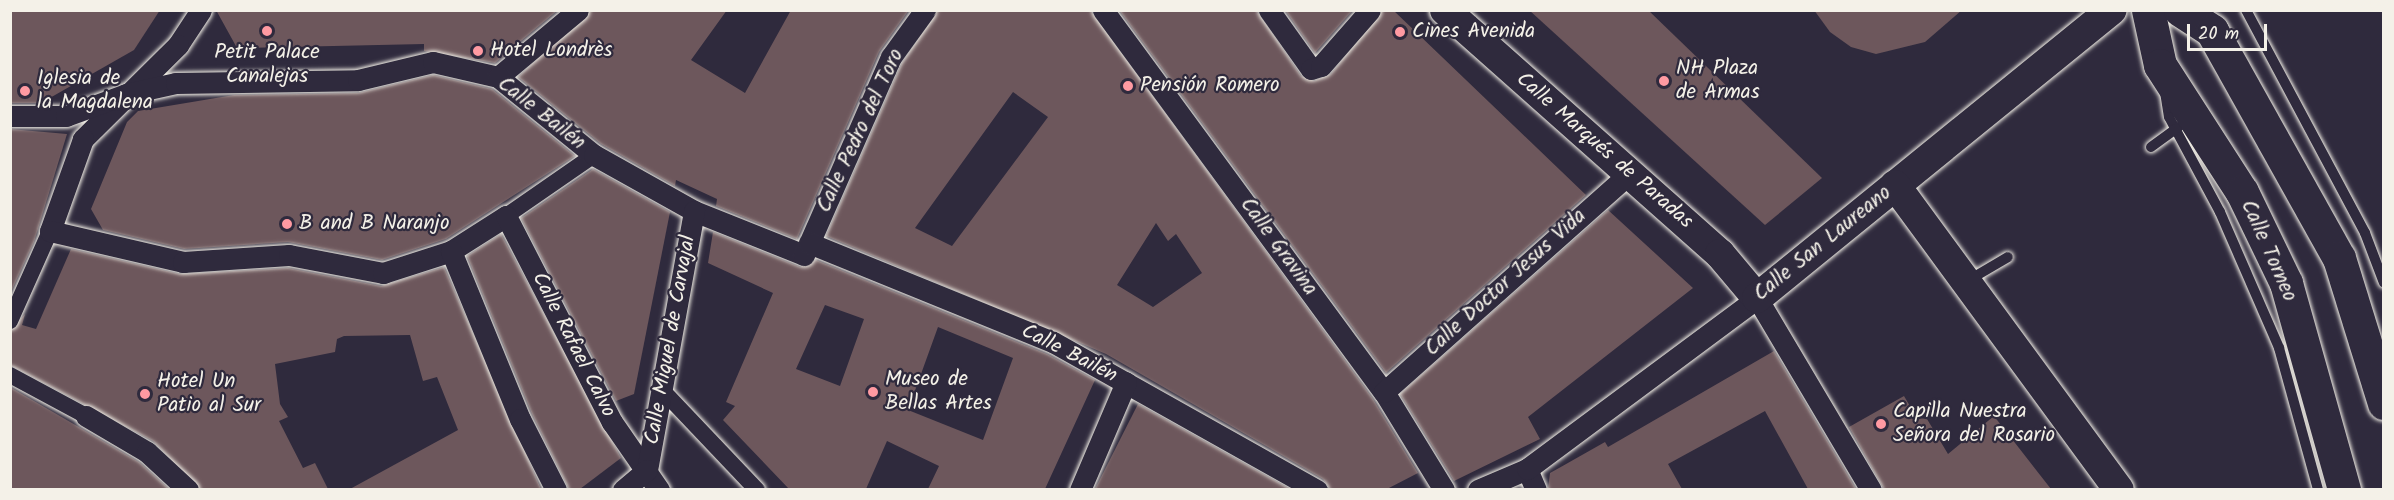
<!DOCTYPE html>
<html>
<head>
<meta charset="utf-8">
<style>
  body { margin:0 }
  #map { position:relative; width:2394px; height:500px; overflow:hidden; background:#2f2a3d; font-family:Kalam,sans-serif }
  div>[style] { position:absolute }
  .building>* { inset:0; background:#6d575c }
  .roads { filter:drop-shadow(0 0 2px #f4f1e8) drop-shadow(0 0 2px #f4f1e8) }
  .service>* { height:10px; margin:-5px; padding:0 5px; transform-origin:5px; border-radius:5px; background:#2f2a3d }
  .pedestrian>* { height:16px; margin:-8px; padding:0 8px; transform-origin:8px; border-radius:8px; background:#2f2a3d }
  .minor>* { height:21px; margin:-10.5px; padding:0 10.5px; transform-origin:10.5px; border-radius:10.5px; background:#2f2a3d }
  .secondary>* { height:30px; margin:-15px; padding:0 15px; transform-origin:15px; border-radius:15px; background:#2f2a3d }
  .primary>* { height:33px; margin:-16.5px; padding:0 16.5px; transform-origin:16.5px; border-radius:16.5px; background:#2f2a3d }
  .dots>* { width:16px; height:16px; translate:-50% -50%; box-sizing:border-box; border:3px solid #2f2a3d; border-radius:50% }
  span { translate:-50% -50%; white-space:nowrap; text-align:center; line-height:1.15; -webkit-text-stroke:4.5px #2f2a3d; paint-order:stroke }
  .poi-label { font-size:21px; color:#f4f1e8 }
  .left { translate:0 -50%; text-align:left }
  .street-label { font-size:21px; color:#f4f1e8 }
  .frame { position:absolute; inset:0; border:12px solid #f4f1e8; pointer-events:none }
  .scale { position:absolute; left:2187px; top:24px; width:80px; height:27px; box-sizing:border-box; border:3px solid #f4f1e8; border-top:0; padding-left:8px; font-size:18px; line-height:21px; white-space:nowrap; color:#f4f1e8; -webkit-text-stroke:4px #2f2a3d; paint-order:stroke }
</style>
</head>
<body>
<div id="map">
  <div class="building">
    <div style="clip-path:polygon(10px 10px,160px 10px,134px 50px,41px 103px,10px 103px)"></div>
    <div style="clip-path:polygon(216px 10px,558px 10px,495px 63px,424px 51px,424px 44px,237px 48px)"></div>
    <div style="clip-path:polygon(590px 10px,727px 10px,691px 60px,745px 93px,791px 10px,909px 10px,879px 52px,797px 239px,716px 206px,717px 199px,676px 180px,675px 186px,601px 144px,518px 77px)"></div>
    <div style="clip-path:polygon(evenodd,938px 10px,1090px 10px,1373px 399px,1418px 473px,1387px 489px,1330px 489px,1323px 479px,1106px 354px,826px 236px,902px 63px,938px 10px,1013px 92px,1048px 117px,952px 246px,915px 228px,1013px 92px,938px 10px,1156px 223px,1168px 241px,1176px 234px,1202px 273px,1153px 307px,1117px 285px,1156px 223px)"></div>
    <div style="clip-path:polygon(1119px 10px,1256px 10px,1301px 76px,1314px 81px,1331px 74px,1382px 10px,1393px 10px,1586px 195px,1386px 373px)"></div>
    <div style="clip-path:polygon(1285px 10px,1353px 10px,1315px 53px)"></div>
    <div style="clip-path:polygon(1529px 10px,1648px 10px,1822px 178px,1765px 225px)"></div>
    <div style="clip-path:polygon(1814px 10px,1962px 10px,1925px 42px,1876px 54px,1851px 47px,1830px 32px)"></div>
    <div style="clip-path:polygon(433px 75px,492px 89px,575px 156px,446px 239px,382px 260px,288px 242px,184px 249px,103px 230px,91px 209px,127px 122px,138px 111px,234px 95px,358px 93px)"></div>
    <div style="clip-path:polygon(10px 129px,67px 134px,34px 242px,10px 294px)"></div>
    <div style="clip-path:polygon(593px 169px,670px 212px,634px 394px,616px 401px,521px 218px)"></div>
    <div style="clip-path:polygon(1608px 210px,1693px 288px,1528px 417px,1540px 439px,1454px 481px,1400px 394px)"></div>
    <div style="clip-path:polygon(evenodd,713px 232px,800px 267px,816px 260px,1047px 354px,1095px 380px,1045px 489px,928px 489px,939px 466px,887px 441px,866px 489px,789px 489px,723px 420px,735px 406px,726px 402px,773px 293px,708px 263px,713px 232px,825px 305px,864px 319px,840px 386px,796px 369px,825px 305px,713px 232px,938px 327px,1013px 358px,983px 440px,908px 410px,938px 327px)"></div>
    <div style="clip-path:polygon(501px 234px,621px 458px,580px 489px,569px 489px,532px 414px,467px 256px)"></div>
    <div style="clip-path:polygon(71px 249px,180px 274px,288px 268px,381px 286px,444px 267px,541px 489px,350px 489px,458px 430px,437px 377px,423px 381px,410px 335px,344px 336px,337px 339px,335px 352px,275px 364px,280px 404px,288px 417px,279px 421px,303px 468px,315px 463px,328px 489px,200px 489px,153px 441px,10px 365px,10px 331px,25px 314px,22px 325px,36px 329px)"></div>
    <div style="clip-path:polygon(1774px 351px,1856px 489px,1808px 489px,1765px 411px,1668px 464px,1682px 489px,1548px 489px,1550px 473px,1559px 468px,1605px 442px,1608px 447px)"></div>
    <div style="clip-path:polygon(10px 387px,139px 462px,169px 489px,10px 489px)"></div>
    <div style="clip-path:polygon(1904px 396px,1917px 418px,1927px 419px,1948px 454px,1994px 416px,2051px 489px,1884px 489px,1849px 427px)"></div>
    <div style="clip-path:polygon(1138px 404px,1290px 489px,1095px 489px)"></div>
  </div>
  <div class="roads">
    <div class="service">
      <div style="left:2246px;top:10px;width:253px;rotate:61.9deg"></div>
      <div style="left:2365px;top:233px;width:53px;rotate:69.2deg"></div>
      <div style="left:2165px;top:92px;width:25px;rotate:81deg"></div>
      <div style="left:2169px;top:117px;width:108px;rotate:61.8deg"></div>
      <div style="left:2220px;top:212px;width:148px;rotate:66.5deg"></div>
      <div style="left:2279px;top:348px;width:147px;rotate:74.6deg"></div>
      <div style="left:2151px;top:147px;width:34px;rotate:-36deg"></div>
      <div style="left:1969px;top:280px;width:45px;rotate:-30.5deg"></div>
    </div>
    <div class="pedestrian">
      <div style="left:506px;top:216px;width:107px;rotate:-34.7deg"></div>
      <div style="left:10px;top:321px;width:98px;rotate:-66deg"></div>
      <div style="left:10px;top:375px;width:86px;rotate:28.3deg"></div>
      <div style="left:664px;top:392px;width:135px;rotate:46.5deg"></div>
    </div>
    <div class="minor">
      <div style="left:201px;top:10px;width:42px;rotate:123.3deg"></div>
      <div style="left:178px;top:45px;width:134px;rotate:135.3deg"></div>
      <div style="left:83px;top:139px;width:98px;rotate:109.7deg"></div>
      <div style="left:50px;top:231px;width:137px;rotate:13.1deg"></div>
      <div style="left:183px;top:262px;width:106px;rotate:-3.8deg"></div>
      <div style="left:289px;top:255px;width:96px;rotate:10.8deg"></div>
      <div style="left:383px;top:273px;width:71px;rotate:-17.9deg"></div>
      <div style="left:451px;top:251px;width:65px;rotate:-32.5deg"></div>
      <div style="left:506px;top:216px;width:232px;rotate:62.8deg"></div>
      <div style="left:612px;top:422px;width:83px;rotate:55.3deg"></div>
      <div style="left:1103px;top:10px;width:474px;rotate:53.7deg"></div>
      <div style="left:1384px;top:392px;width:115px;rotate:58.5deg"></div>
      <div style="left:1269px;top:10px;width:72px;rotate:54.6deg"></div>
      <div style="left:1311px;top:69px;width:10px;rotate:-17deg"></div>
      <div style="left:1321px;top:66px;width:74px;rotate:-48.8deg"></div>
      <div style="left:498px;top:77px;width:104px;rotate:-39.9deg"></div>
      <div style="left:10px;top:116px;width:56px"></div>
      <div style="left:66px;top:116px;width:64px;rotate:-20.1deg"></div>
      <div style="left:126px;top:94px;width:51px;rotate:-12.4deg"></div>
      <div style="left:176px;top:83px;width:182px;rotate:-0.9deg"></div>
      <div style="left:358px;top:80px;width:77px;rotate:-13.5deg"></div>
      <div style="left:433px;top:62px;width:67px;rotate:13deg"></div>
      <div style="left:498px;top:77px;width:124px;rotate:39.1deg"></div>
      <div style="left:594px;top:155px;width:115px;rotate:29.2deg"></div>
      <div style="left:694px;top:211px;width:118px;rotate:21.8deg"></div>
      <div style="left:804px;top:255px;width:216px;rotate:-66.3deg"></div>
      <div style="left:891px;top:57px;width:58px;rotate:-54.1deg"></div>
      <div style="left:809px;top:243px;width:263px;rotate:22.1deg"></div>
      <div style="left:1053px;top:342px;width:303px;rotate:29.3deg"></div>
      <div style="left:451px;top:251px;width:182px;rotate:67.7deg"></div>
      <div style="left:520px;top:419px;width:80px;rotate:63.1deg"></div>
      <div style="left:1384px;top:392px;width:328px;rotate:-41.7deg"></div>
      <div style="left:86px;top:416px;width:71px;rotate:30.5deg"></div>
      <div style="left:147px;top:452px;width:56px;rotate:42.8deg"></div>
      <div style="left:1527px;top:469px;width:23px;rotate:67deg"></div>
      <div style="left:647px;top:470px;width:263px;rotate:-79.7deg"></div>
      <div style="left:623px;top:490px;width:31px;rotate:-40deg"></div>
      <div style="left:1080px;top:490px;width:117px;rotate:-66.9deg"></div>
      <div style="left:1478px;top:490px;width:53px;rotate:-23.2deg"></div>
      <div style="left:1527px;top:469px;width:287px;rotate:-36.6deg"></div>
      <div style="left:1757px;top:298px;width:223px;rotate:59.3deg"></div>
    </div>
    <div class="secondary">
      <div style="left:1445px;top:10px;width:368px;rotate:41.6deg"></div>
      <div style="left:1720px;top:254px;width:57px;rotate:49.9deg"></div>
      <div style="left:1757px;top:298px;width:457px;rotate:-39.1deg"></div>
      <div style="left:1895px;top:185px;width:378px;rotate:53.7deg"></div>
    </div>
    <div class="primary">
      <div style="left:2148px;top:10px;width:56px;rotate:77.7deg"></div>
      <div style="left:2160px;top:65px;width:151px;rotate:57.2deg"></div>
      <div style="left:2242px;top:192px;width:101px;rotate:64.2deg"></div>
      <div style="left:2286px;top:283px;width:215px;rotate:74.3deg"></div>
      <div style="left:2180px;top:10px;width:38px;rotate:33deg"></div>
      <div style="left:2212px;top:31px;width:260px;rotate:60.8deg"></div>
      <div style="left:2339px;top:258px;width:152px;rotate:72.8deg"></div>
    </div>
  </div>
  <div class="dots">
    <div style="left:267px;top:31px;background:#ff9aa2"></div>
    <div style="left:1400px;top:32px;background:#ff9aa2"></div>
    <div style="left:478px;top:51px;background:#ff9aa2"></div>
    <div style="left:1664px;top:81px;background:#ff9aa2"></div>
    <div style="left:1128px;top:86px;background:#ff9aa2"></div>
    <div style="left:25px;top:91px;background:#ff9aa2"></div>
    <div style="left:287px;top:224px;background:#ff9aa2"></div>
    <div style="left:873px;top:392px;background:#ff9aa2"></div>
    <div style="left:145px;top:394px;background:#ff9aa2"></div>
    <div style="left:1881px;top:424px;background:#ff9aa2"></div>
  </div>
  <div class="poi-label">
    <span class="left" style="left:1412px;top:32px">Cines Avenida</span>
    <span class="left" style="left:490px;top:51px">Hotel Londrès</span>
    <span style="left:267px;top:65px">Petit Palace<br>Canalejas</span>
    <span class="left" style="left:1676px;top:81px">NH Plaza<br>de Armas</span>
    <span class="left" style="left:37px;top:91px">Iglesia de<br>la Magdalena</span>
    <span class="left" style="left:1140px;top:86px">Pensión Romero</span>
    <span class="left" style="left:299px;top:224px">B and B Naranjo</span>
    <span class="left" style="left:885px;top:392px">Museo de<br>Bellas Artes</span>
    <span class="left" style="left:157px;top:394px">Hotel Un<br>Patio al Sur</span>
    <span class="left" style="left:1893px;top:424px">Capilla Nuestra<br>Señora del Rosario</span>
  </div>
  <div class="street-label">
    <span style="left:541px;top:114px;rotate:38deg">Calle Bailén</span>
    <span style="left:861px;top:131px;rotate:-65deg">Calle Pedro del Toro</span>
    <span style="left:1604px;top:151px;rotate:41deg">Calle Marqués de Paradas</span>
    <span style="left:1823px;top:244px;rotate:-39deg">Calle San Laureano</span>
    <span style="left:1278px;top:247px;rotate:54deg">Calle Gravina</span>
    <span style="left:2268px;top:251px;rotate:66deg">Calle Torneo</span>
    <span style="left:1506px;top:283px;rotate:-42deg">Calle Doctor Jesus Vida</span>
    <span style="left:671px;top:340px;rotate:-80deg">Calle Miguel de Carvajal</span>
    <span style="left:573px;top:345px;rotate:63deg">Calle Rafael Calvo</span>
    <span style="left:1069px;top:354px;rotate:27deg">Calle Bailén</span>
  </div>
  <div class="frame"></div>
  <div class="scale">20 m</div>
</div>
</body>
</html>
